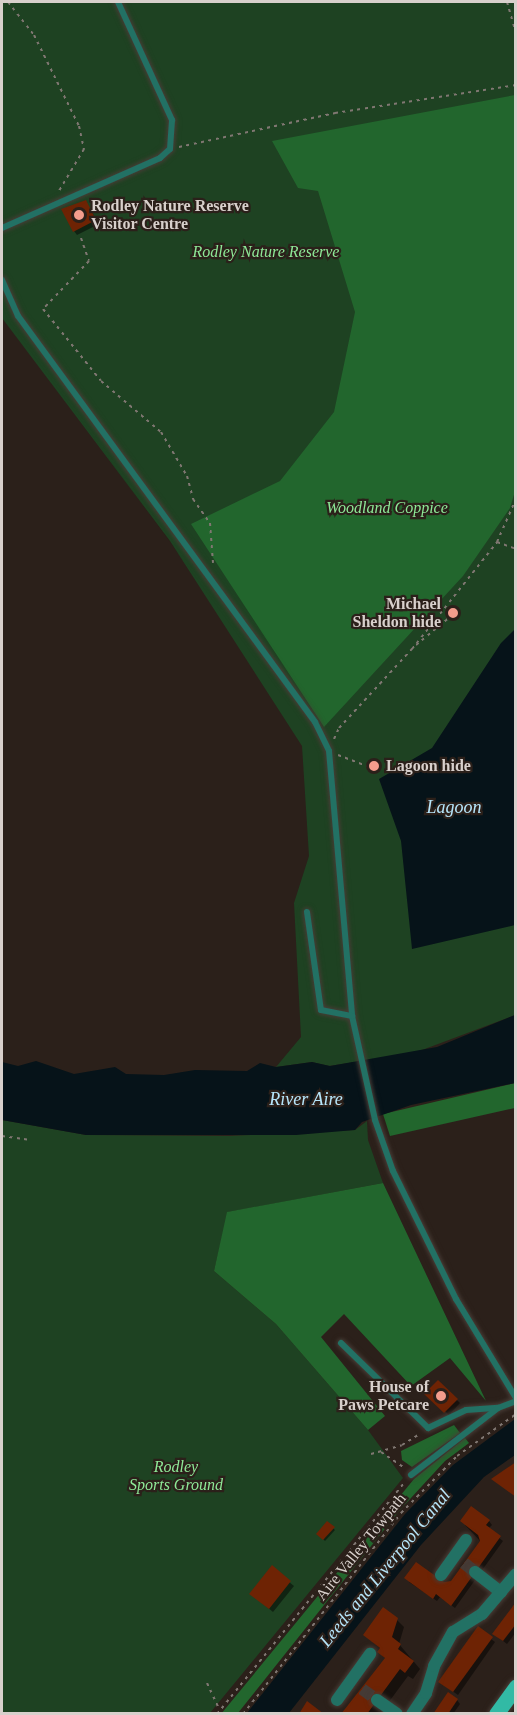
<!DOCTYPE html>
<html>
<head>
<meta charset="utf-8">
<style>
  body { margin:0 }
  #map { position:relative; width:517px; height:1715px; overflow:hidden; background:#2b201a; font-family:Georgia,serif }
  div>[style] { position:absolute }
  .green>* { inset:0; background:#1e4222 }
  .forest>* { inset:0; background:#22662d }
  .water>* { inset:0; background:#061319 }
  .shadow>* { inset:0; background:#0007 }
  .building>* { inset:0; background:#6e2304 }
  .minor-tunnel>* { height:12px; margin-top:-6px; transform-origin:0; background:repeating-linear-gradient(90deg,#453a35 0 12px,transparent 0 18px) }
  .path>* { height:2px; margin-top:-1px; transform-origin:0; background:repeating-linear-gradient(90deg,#807772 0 3px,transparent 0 7.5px) }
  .roads { filter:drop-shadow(0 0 2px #473c36) drop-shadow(0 0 2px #473c36) }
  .service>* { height:6px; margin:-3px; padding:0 3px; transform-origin:3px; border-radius:3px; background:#227164 }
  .minor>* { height:12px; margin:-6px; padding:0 6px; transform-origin:6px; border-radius:6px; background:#227164 }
  .primary>* { height:15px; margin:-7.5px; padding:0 7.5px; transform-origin:7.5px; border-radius:7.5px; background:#32baa5 }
  .dots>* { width:16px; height:16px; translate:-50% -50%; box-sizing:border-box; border:3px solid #2b201a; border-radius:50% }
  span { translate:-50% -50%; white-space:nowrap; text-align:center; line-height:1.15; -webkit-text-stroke:4.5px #2b201a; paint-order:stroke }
  .poi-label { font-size:16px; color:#d8d0cc; font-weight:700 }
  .left { translate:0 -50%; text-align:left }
  .right { translate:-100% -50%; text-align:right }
  .park-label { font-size:16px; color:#8ee997; font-style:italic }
  .street-label { font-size:16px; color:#d8d0cc }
  .water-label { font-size:18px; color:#b6e5fa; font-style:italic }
  .frame { position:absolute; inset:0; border:3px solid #d8d0cc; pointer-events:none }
</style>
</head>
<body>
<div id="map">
  <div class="green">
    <div style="clip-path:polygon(2px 2px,515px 2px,515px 1015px,414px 1053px,329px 1066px,312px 1062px,276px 1067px,301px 1037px,294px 903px,309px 856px,302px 746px,170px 541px,2px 318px)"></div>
    <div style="clip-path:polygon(2px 1120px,86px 1135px,229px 1136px,355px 1130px,367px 1121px,368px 1140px,383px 1183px,228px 1212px,214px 1271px,276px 1324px,368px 1430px,403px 1478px,210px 1713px,2px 1713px)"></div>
  </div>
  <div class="forest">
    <div style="clip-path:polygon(515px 95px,516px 488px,510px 508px,463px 576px,324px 727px,191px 524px,280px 481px,334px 412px,355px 312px,318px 191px,298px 188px,272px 141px)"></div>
    <div style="clip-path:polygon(515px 1083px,515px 1108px,390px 1136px,383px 1114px)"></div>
    <div style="clip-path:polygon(383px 1183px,486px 1401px,450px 1358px,411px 1386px,344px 1314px,321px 1337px,385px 1416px,368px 1430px,276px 1324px,214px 1271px,227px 1212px)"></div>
    <div style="clip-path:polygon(454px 1425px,460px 1433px,412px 1467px,402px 1460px,401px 1451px)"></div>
    <div style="clip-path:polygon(465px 1438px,469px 1443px,445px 1461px,399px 1511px,238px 1713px,221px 1714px,414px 1479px)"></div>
  </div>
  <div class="water">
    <div style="clip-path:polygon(515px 629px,515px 925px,412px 949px,401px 841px,379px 779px,432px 748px,501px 643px)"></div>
    <div style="clip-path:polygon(515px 1015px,515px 1083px,411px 1105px,362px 1122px,355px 1130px,296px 1135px,86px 1135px,2px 1120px,2px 1062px,18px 1066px,36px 1061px,74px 1074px,115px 1067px,126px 1074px,164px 1075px,195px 1070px,247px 1071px,260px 1063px,276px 1067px,312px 1062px,330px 1066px,437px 1047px)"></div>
    <div style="clip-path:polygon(515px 1419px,515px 1455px,484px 1477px,421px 1545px,289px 1713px,247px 1713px,405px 1514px,453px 1465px)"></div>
  </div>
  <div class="shadow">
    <div style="clip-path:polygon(86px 202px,99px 224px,77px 235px,74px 231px)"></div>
    <div style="clip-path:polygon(454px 610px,458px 614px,454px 619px,450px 615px)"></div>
    <div style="clip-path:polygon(373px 763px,380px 767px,377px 772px,371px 767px)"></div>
    <div style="clip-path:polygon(438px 1382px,460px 1403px,449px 1415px,427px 1394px)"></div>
    <div style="clip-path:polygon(489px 1521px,492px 1525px,488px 1529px,503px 1541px,455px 1608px,440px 1597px,437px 1601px,409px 1582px,452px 1582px,481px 1542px,465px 1525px)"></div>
    <div style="clip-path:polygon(327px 1523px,335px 1530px,325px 1541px,318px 1534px)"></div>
    <div style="clip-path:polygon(272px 1568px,294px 1586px,273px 1612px,255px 1597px)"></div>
    <div style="clip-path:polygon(516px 1605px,516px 1632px,507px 1644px,498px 1637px)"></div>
    <div style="clip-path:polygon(397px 1620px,404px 1627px,399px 1644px,420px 1669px,413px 1679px,408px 1676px,380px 1714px,345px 1714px,386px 1659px,379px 1652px,381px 1649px,365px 1635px)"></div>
    <div style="clip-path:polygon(478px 1629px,495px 1642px,458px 1695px,444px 1685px)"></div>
    <div style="clip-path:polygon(457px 1700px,460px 1704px,453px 1714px,434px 1714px)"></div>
  </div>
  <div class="building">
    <div style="clip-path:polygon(86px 200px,96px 220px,73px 232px,61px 209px)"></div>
    <div style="clip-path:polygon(438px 1380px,458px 1399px,444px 1413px,424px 1394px)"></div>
    <div style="clip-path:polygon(516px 1462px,516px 1497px,491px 1479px)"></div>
    <div style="clip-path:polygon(471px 1506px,490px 1520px,486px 1525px,501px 1536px,451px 1606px,436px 1594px,433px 1599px,404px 1578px,416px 1562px,444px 1582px,451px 1581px,480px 1541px,478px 1535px,460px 1521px)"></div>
    <div style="clip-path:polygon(327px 1521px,335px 1527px,323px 1540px,316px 1534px)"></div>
    <div style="clip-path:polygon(272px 1565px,291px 1581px,269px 1609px,249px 1594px)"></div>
    <div style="clip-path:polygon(516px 1602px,516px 1624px,503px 1641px,492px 1634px)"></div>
    <div style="clip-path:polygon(383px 1607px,398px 1618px,392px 1637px,401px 1644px,398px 1649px,414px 1661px,405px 1673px,400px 1669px,367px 1714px,341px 1714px,385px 1658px,377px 1652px,380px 1648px,363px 1635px)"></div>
    <div style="clip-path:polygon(478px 1626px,493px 1637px,453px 1692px,438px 1682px)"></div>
    <div style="clip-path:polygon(448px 1692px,458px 1699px,448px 1714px,433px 1714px)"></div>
    <div style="clip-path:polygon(307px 1701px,324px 1714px,299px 1714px)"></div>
  </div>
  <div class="minor-tunnel">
    <div style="left:464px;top:1563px;width:14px;rotate:39deg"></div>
    <div style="left:362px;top:1689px;width:19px;rotate:36deg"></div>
  </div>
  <div class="path">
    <div style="left:8px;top:2px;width:42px;rotate:51.8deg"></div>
    <div style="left:34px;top:35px;width:102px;rotate:63.7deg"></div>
    <div style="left:79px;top:126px;width:24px;rotate:78deg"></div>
    <div style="left:84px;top:149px;width:49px;rotate:120.8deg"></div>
    <div style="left:507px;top:2px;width:32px;rotate:74deg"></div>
    <div style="left:179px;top:147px;width:160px;rotate:-12.3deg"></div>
    <div style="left:335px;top:113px;width:183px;rotate:-8.8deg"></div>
    <div style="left:81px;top:238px;width:24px;rotate:71deg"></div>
    <div style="left:89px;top:261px;width:66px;rotate:133.8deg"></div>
    <div style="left:43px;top:309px;width:92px;rotate:51.1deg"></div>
    <div style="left:101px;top:381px;width:79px;rotate:40.4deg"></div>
    <div style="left:161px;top:432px;width:51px;rotate:59.4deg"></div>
    <div style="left:187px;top:476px;width:24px;rotate:75deg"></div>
    <div style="left:193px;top:499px;width:29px;rotate:55deg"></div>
    <div style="left:210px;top:523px;width:40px;rotate:85.7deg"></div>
    <div style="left:497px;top:542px;width:20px;rotate:20deg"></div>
    <div style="left:416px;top:645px;width:44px;rotate:-39.5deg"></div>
    <div style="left:334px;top:739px;width:12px;rotate:-66deg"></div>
    <div style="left:339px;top:728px;width:108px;rotate:-47.3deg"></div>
    <div style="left:412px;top:649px;width:137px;rotate:-51.5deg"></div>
    <div style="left:497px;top:542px;width:47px;rotate:-66.2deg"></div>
    <div style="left:338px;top:755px;width:33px;rotate:21deg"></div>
    <div style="left:2px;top:1136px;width:29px;rotate:8deg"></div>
    <div style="left:381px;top:1452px;width:27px;rotate:34deg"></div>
    <div style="left:371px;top:1454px;width:32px;rotate:-16deg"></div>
    <div style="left:402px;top:1445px;width:22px;rotate:-32deg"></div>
    <div style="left:207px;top:1683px;width:29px;rotate:65deg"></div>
    <div style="left:217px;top:1714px;width:299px;rotate:-51deg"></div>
    <div style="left:243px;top:1714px;width:256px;rotate:-51.8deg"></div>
    <div style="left:401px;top:1513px;width:80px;rotate:-45.5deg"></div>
    <div style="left:457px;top:1456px;width:72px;rotate:-35.4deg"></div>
  </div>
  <div class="roads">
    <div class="service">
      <div style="left:2px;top:228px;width:173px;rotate:-23.9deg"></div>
      <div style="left:160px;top:158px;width:13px;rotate:-42deg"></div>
      <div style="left:170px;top:149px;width:29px;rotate:-86deg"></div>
      <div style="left:172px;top:120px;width:130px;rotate:-114.6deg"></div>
      <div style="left:2px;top:280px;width:39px;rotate:66deg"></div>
      <div style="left:18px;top:316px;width:503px;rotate:53.81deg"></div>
      <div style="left:315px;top:722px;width:32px;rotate:64deg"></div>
      <div style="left:329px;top:751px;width:266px;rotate:85deg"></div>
      <div style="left:352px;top:1016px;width:107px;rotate:77.5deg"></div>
      <div style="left:375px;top:1120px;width:54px;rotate:70.6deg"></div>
      <div style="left:393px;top:1171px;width:143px;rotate:63.8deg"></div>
      <div style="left:456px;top:1299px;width:116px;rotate:58.8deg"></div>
      <div style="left:307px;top:912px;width:99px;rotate:81.9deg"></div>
      <div style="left:321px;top:1010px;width:32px;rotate:11deg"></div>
      <div style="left:341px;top:1343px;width:122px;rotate:44.3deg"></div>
      <div style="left:428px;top:1428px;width:42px;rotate:-25.3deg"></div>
      <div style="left:466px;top:1410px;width:32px;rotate:-4deg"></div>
      <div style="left:498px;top:1408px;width:19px;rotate:-21deg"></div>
      <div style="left:411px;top:1475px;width:110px;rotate:-37.6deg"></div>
    </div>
    <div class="minor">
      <div style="left:475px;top:1572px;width:33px;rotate:38deg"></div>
      <div style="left:441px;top:1575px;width:43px;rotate:-54.5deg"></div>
      <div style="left:337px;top:1700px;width:57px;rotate:-54.3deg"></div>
      <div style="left:377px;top:1700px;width:24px;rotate:35deg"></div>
      <div style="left:412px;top:1714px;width:25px;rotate:-56deg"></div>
      <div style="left:426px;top:1693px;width:28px;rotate:-73deg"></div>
      <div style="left:434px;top:1666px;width:39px;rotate:-61deg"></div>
      <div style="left:453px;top:1632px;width:34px;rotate:-32deg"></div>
      <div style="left:482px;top:1614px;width:52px;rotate:-49.6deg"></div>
    </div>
    <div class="primary">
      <div style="left:496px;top:1714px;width:34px;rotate:-54deg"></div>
    </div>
  </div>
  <div class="dots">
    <div style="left:79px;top:215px;background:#f49d8d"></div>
    <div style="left:453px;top:613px;background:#f49d8d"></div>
    <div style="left:374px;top:766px;background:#f49d8d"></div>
    <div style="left:441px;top:1396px;background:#f49d8d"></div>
  </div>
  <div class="poi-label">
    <span class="left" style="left:91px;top:215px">Rodley Nature Reserve<br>Visitor Centre</span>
    <span class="right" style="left:441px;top:613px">Michael<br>Sheldon hide</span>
    <span class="left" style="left:386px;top:766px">Lagoon hide</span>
    <span class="right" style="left:429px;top:1396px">House of<br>Paws Petcare</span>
  </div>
  <div class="park-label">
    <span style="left:266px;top:252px">Rodley Nature Reserve</span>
    <span style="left:387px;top:508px">Woodland Coppice</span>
    <span style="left:176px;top:1476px">Rodley<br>Sports Ground</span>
  </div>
  <div class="street-label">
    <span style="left:361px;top:1547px;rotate:-51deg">Aire Valley Towpath</span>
  </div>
  <div class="water-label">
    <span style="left:454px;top:807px">Lagoon</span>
    <span style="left:306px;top:1099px">River Aire</span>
    <span style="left:385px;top:1568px;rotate:-51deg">Leeds and Liverpool Canal</span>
  </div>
  <div class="frame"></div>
</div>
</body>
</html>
